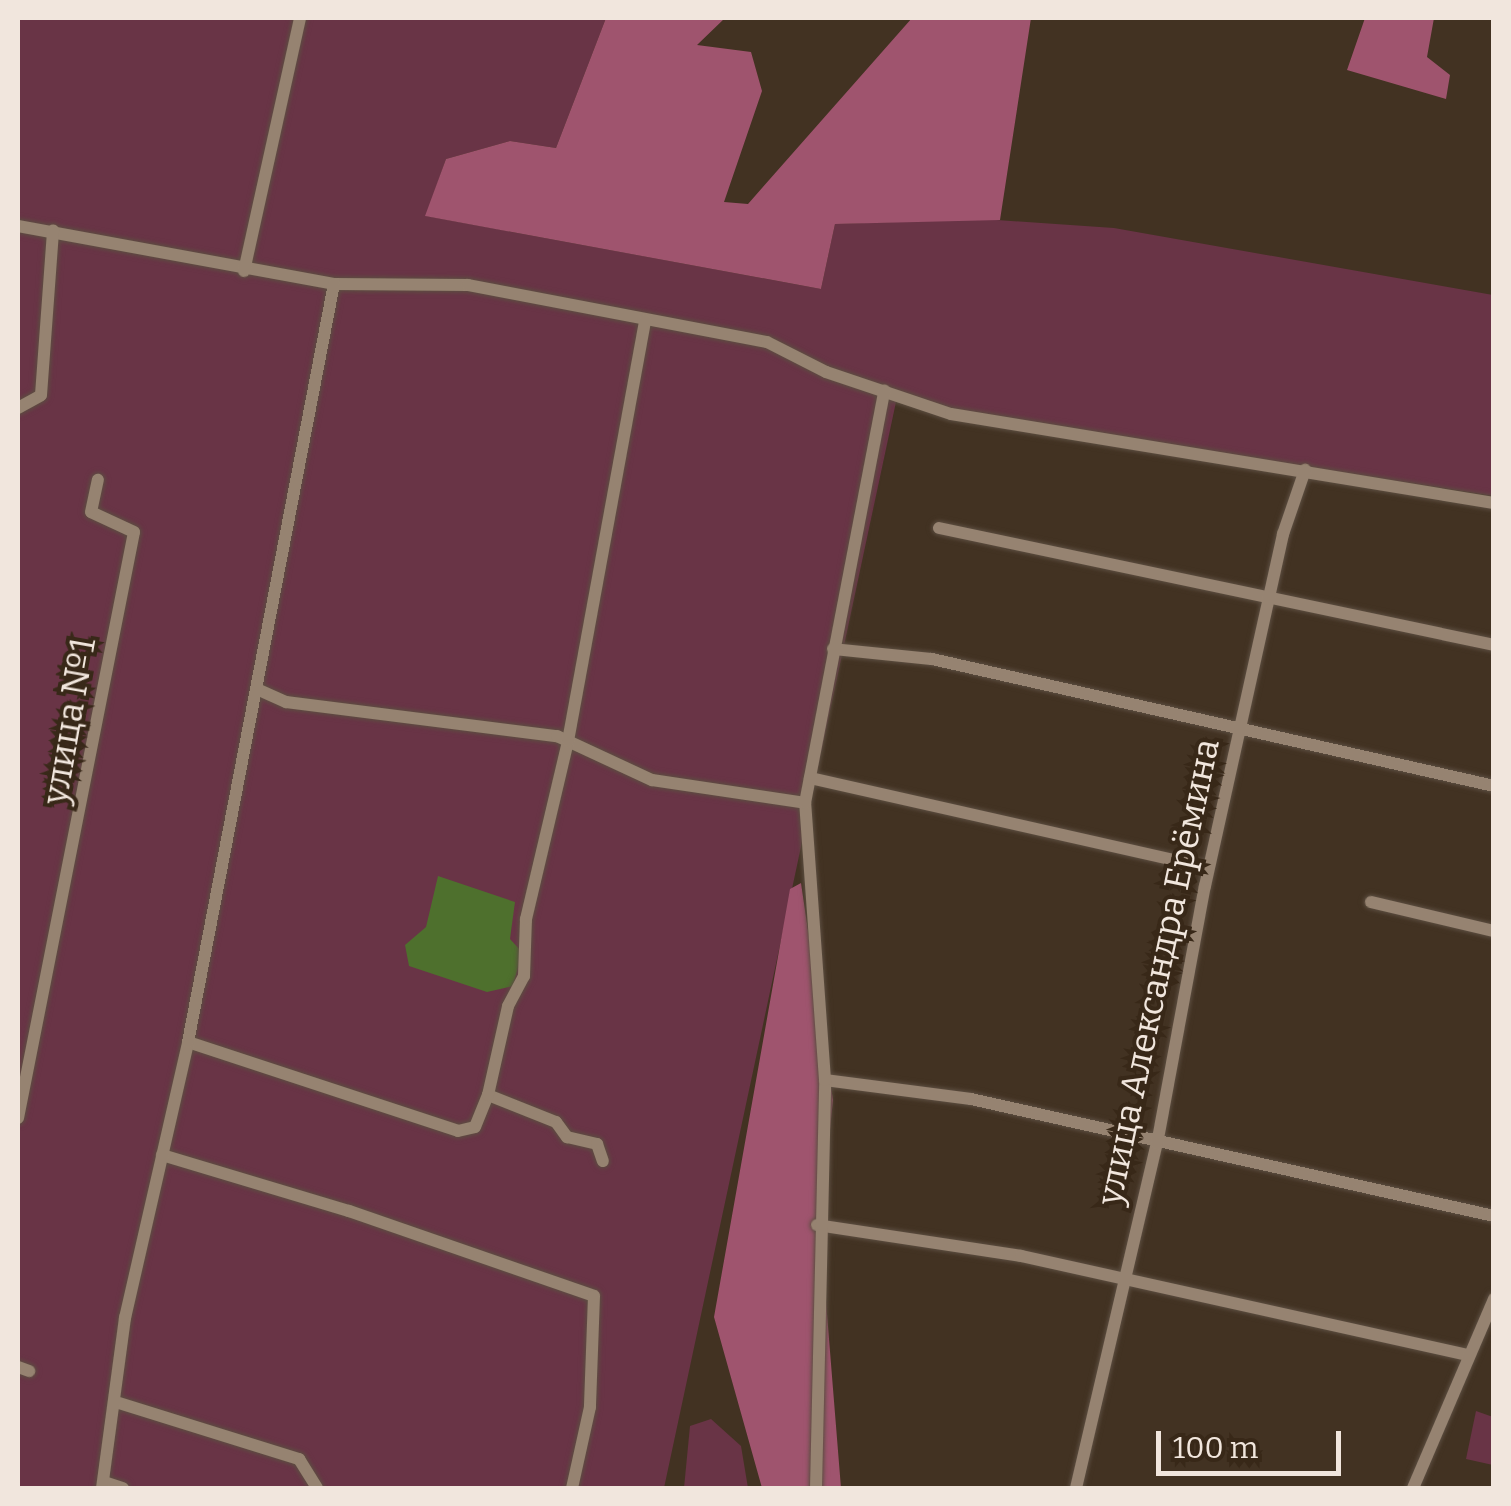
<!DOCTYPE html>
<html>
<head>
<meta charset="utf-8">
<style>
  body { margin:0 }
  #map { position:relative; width:1511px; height:1506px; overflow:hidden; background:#423222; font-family:Bitter,serif }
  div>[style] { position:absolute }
  .green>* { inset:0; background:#693446 }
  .forest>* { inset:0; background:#9f546e }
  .water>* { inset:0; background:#4e702d }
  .roads { filter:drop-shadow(0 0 2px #5c4e41) drop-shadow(0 0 2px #5c4e41) }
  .minor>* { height:12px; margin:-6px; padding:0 6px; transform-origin:6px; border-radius:6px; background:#968371 }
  span { translate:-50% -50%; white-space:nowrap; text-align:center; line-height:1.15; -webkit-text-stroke:8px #382818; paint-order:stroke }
  .street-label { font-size:35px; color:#f1e6dd }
  .frame { position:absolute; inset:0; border:20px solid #f1e6dd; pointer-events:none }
  .scale { position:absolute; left:1156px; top:1431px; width:185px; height:45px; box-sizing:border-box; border:5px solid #f1e6dd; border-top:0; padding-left:12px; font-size:30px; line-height:35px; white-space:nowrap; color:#f1e6dd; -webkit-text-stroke:8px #382818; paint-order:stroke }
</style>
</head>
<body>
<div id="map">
  <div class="green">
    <div style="clip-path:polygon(18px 18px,606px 18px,556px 148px,510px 141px,446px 159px,426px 216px,821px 289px,835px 224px,983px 219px,1114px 228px,1493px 295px,1493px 496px,896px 402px,664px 1488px,18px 1488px)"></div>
    <div style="clip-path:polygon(1476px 1411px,1493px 1417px,1493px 1465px,1466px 1459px)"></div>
    <div style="clip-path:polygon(711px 1419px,741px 1446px,748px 1488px,684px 1488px,690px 1426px)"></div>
  </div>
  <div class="forest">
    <div style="clip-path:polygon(606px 18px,725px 18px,697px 45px,751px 52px,762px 91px,724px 202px,748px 204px,912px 18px,1031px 18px,1000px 220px,835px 224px,821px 289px,425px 216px,446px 159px,510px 141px,556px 148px)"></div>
    <div style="clip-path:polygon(1365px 18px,1434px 18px,1427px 57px,1450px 75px,1446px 99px,1347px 70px)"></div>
    <div style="clip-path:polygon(801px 883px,833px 1100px,820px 1227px,841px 1488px,762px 1488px,714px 1317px,790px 889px)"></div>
  </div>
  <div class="water">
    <div style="clip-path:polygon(438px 876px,515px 902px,510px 939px,522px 952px,513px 986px,487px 992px,409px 966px,405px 945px,426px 927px)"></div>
  </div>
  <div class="roads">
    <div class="minor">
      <div style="left:18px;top:226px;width:321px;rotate:10.4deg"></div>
      <div style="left:334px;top:284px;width:134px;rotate:0.4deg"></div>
      <div style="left:468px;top:285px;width:304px;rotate:10.8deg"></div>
      <div style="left:767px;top:342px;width:66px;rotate:27deg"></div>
      <div style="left:826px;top:372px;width:132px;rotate:18.6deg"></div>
      <div style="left:951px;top:414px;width:550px;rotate:9.31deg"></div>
      <div style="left:244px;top:271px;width:259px;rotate:-77.5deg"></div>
      <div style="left:18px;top:408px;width:26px;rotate:-29deg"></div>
      <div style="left:41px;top:395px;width:165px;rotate:-85.8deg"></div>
      <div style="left:939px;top:528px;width:567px;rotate:11.9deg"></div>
      <div style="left:833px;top:649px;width:100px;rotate:5.8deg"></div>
      <div style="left:932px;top:659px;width:576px;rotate:12.73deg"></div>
      <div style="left:259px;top:690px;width:30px;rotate:24deg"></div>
      <div style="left:286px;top:702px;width:273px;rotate:7.2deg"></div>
      <div style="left:557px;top:736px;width:105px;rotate:24.9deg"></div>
      <div style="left:652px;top:780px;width:155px;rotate:8.5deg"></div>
      <div style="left:810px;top:778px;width:408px;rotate:12.7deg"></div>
      <div style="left:1371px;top:902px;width:126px;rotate:13.3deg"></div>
      <div style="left:188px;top:1042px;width:284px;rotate:18.2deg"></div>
      <div style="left:458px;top:1131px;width:17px;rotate:-13deg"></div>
      <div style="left:475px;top:1127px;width:35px;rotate:-68deg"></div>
      <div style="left:488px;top:1095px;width:73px;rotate:21.7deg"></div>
      <div style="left:556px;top:1122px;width:19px;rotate:54deg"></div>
      <div style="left:567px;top:1137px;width:31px;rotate:13deg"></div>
      <div style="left:597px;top:1144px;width:18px;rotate:71deg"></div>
      <div style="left:825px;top:1080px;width:147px;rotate:7.4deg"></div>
      <div style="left:971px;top:1099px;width:536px;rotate:12.61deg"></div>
      <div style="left:488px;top:1095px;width:91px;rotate:-77.3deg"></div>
      <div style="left:508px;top:1006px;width:34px;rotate:-62deg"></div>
      <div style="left:524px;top:976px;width:57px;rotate:-88deg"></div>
      <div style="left:526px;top:919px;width:183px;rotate:-76.7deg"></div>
      <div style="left:568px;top:741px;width:428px;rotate:-79.6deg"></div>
      <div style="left:18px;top:1118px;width:597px;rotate:-78.8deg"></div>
      <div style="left:134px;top:532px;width:47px;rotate:-155.1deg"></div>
      <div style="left:91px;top:512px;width:33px;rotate:-78deg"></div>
      <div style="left:162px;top:1155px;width:195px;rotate:16.7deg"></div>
      <div style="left:349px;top:1211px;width:259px;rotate:19.1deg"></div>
      <div style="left:594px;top:1296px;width:111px;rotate:92.1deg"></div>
      <div style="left:590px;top:1407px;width:83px;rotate:102.5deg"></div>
      <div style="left:817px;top:1225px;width:206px;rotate:8.6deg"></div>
      <div style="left:1021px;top:1256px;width:459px;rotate:12.5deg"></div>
      <div style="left:18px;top:1367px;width:12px;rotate:20deg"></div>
      <div style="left:119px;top:1403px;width:189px;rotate:17.3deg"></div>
      <div style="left:299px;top:1459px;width:34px;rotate:58deg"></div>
      <div style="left:104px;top:1482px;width:20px;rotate:18deg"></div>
      <div style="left:102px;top:1488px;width:172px;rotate:-82.3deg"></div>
      <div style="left:125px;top:1318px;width:283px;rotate:-77.1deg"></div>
      <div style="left:188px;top:1042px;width:772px;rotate:-79.1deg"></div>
      <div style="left:816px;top:1488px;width:408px;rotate:-88.7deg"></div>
      <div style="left:825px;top:1080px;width:278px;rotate:-94.1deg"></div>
      <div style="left:805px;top:803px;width:420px;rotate:-79.1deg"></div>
      <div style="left:1076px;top:1488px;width:353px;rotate:-76.8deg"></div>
      <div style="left:1157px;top:1144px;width:262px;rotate:-79.5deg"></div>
      <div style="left:1205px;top:886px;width:361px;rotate:-77.5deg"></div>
      <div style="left:1283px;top:534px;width:68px;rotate:-71deg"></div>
      <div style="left:1413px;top:1488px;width:206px;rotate:-66.8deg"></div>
    </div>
  </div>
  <div class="street-label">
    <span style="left:69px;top:721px;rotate:-80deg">улица №1</span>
    <span style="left:1158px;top:972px;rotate:-78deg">улица Александра Ерёмина</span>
  </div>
  <div class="frame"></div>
  <div class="scale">100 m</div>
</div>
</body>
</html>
